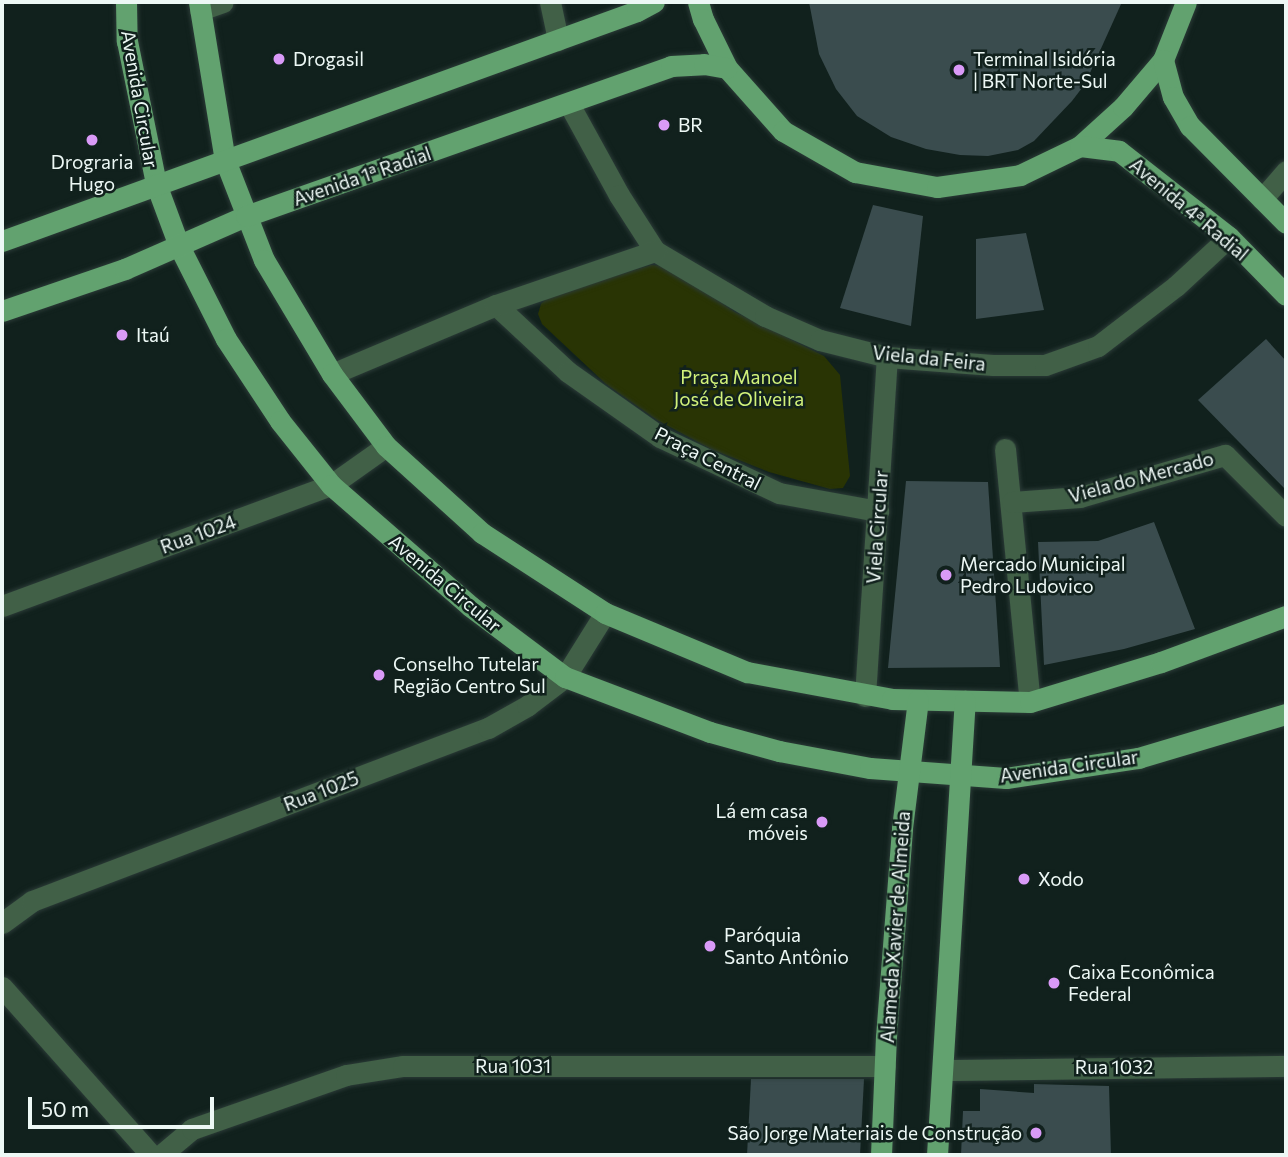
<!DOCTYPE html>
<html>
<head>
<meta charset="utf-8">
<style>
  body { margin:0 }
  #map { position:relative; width:1288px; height:1157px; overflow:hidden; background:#11211d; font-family:Commissioner,sans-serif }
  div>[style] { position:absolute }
  .green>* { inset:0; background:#293404 }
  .building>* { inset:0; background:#3a4c4e }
  .roads { filter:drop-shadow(0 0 2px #2b3b37) drop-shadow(0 0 2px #2b3b37) }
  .minor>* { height:21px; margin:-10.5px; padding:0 10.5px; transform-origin:10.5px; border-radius:10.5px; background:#416047 }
  .major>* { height:21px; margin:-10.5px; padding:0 10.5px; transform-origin:10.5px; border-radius:10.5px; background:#62a26f }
  .dots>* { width:19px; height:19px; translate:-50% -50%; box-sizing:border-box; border:4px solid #11211d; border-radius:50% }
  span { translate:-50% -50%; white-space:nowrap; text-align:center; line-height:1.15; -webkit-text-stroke:5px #11211d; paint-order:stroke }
  .poi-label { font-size:19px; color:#edf8f5 }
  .left { translate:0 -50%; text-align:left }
  .right { translate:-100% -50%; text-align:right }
  .street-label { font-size:19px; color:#edf8f5 }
  .park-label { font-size:19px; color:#d1f17a }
  .frame { position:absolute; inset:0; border:4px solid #edf8f5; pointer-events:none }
  .scale { position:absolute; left:28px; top:1097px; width:186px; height:32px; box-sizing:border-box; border:4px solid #edf8f5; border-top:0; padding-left:9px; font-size:21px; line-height:24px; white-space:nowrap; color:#edf8f5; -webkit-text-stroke:5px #11211d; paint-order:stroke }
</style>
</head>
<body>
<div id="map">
  <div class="green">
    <div style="clip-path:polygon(651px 265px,665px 266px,735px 312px,824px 356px,840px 375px,850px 476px,843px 488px,830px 489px,769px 472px,711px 449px,657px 420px,606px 384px,542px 324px,538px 314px,541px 304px,549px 296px)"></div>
  </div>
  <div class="building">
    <div style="clip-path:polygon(809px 2px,1122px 2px,1085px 84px,1072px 101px,1034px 141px,1018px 150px,988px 156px,960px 155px,926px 149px,891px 137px,857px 116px,836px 89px,819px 54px)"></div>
    <div style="clip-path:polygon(873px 205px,923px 216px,911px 326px,840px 308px)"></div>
    <div style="clip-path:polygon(1026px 233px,1044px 310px,976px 319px,976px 239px)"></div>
    <div style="clip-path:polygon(1266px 339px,1286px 361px,1286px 490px,1198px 400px)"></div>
    <div style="clip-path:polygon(906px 481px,988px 482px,1000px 667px,888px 668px)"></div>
    <div style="clip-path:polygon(1154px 522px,1195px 629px,1124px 649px,1044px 665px,1038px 542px,1098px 541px)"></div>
    <div style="clip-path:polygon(751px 1079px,864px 1079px,860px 1155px,747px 1155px)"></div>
    <div style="clip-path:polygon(1034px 1084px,1109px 1086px,1111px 1155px,961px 1155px,963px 1111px,980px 1111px,980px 1089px,1034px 1093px)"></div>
  </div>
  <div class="roads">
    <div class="minor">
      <div style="left:550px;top:2px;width:39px;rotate:78deg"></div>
      <div style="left:200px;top:10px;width:24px;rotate:-19deg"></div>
      <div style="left:569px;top:104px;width:104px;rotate:61.2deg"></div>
      <div style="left:619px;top:195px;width:67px;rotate:57.3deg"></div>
      <div style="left:655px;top:251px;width:128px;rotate:30.6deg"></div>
      <div style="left:765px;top:316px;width:60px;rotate:23.6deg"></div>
      <div style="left:820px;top:340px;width:69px;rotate:14.2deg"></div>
      <div style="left:887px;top:357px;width:106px;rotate:4.3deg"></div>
      <div style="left:993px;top:365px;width:52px"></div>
      <div style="left:1045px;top:365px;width:56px;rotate:-19.7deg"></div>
      <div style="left:1098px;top:346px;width:98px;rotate:-37.6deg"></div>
      <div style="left:1176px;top:286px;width:72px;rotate:-42.8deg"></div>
      <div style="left:1262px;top:199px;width:37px;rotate:-49deg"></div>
      <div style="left:496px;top:305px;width:98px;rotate:42.9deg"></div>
      <div style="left:568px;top:372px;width:113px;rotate:35.2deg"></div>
      <div style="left:660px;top:437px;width:132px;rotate:25.2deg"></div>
      <div style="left:779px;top:493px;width:101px;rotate:10.3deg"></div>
      <div style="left:332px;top:374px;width:178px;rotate:-22.8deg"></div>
      <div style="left:496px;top:305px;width:168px;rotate:-18.8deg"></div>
      <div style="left:1005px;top:449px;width:254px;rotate:84.4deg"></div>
      <div style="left:1012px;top:502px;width:68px;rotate:-4.2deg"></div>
      <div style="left:1080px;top:497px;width:151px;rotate:-16.2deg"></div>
      <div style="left:1225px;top:455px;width:86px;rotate:45deg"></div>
      <div style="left:2px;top:606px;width:351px;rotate:-20.2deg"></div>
      <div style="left:331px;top:485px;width:67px;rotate:-35.3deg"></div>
      <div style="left:865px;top:696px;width:340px;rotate:-86.3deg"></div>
      <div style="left:2px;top:923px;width:37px;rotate:-36deg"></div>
      <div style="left:32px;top:901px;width:488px;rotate:-20.8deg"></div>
      <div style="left:488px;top:728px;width:45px;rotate:-29.4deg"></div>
      <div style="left:527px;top:706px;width:48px;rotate:-37.3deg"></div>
      <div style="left:565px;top:677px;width:75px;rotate:-58deg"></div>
      <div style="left:2px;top:987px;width:225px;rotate:48.4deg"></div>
      <div style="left:943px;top:1070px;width:343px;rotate:-0.7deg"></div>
      <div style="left:161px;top:1155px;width:40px;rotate:-40deg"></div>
      <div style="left:192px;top:1129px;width:163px;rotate:-19.3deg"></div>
      <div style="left:346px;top:1075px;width:58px;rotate:-9deg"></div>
      <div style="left:403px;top:1066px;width:482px"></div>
    </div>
    <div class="major">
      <div style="left:126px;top:2px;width:39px;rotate:89deg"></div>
      <div style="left:127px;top:41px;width:146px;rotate:78.5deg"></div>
      <div style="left:156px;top:184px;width:66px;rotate:69.6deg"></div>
      <div style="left:179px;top:246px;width:104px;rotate:63.2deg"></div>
      <div style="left:226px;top:339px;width:98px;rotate:56.6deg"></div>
      <div style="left:280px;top:421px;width:82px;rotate:51.4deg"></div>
      <div style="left:331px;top:485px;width:184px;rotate:41deg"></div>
      <div style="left:470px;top:606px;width:119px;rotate:36.8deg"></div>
      <div style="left:565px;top:677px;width:155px;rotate:20.8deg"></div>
      <div style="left:710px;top:732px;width:72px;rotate:15.4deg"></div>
      <div style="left:779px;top:751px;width:93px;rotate:10.6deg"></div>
      <div style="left:870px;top:768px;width:136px;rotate:4.2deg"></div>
      <div style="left:1006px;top:778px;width:134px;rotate:-8.6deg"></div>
      <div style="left:1138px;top:758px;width:154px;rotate:-16.6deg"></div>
      <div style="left:199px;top:2px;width:160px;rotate:80.7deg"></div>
      <div style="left:225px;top:160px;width:107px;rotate:68.7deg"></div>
      <div style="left:264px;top:260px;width:133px;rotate:59.2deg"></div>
      <div style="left:332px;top:374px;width:90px;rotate:53.1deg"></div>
      <div style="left:386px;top:446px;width:130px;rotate:42.2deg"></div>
      <div style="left:482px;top:533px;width:147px;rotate:33deg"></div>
      <div style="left:605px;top:613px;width:154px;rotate:22.6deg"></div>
      <div style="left:747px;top:672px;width:147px;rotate:10.5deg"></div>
      <div style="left:892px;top:699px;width:138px;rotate:1.2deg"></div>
      <div style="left:1030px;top:702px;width:137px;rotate:-17deg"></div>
      <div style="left:1161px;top:662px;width:133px;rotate:-20.2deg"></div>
      <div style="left:698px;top:2px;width:18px;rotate:74deg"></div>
      <div style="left:703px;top:19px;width:55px;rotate:63.9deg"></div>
      <div style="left:727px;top:68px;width:84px;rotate:48.4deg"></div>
      <div style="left:783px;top:131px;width:83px;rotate:29.7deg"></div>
      <div style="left:855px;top:172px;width:83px;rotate:10.4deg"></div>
      <div style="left:937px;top:187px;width:84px;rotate:-8.2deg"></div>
      <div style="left:1020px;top:175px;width:67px;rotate:-25.8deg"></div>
      <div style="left:1080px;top:146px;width:58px;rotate:-42.2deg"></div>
      <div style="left:1123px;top:107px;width:62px;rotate:-49.6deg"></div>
      <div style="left:1163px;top:60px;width:62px;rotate:-68.4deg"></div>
      <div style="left:1163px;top:60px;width:38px;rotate:75deg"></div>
      <div style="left:1173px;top:97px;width:34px;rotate:60deg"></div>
      <div style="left:1190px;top:126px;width:136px;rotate:45.3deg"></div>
      <div style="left:1080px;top:146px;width:39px;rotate:7deg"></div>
      <div style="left:1119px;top:151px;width:140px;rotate:38deg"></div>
      <div style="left:1229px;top:237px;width:81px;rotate:45.5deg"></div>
      <div style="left:2px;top:241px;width:675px;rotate:-19.91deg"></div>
      <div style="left:637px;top:11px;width:19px;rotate:-28deg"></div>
      <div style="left:2px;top:311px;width:130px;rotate:-18.9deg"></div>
      <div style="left:125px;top:269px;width:132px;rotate:-23.7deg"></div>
      <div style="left:246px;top:216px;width:451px;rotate:-19.4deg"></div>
      <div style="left:671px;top:66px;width:33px;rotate:-3deg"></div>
      <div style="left:704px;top:64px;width:23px;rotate:10deg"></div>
      <div style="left:881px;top:1155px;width:118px;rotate:-87.6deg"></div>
      <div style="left:886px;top:1037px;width:210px;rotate:-85.6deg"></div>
      <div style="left:902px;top:828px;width:129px;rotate:-82.9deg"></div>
      <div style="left:937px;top:1155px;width:455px;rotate:-86.5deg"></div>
    </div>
  </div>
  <div class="dots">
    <div style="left:279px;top:59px;background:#d99af7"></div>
    <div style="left:959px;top:70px;background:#d99af7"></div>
    <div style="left:664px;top:125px;background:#d99af7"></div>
    <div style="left:92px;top:140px;background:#d99af7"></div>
    <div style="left:122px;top:335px;background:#d99af7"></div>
    <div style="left:946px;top:575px;background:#d99af7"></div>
    <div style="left:379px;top:675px;background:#d99af7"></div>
    <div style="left:822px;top:822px;background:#d99af7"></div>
    <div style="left:1024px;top:879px;background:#d99af7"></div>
    <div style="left:710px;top:946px;background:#d99af7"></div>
    <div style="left:1054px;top:983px;background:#d99af7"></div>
    <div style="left:1036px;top:1133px;background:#d99af7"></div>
  </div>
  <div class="poi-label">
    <span class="left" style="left:293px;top:59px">Drogasil</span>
    <span class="left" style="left:973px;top:70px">Terminal Isidória<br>| BRT Norte-Sul</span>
    <span class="left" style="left:678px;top:125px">BR</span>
    <span style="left:92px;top:173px">Drograria<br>Hugo</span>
    <span class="left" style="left:136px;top:335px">Itaú</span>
    <span class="left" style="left:960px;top:575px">Mercado Municipal<br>Pedro Ludovico</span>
    <span class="left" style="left:393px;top:675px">Conselho Tutelar<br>Região Centro Sul</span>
    <span class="right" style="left:808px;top:822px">Lá em casa<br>móveis</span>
    <span class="left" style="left:1038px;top:879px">Xodo</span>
    <span class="left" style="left:724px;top:946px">Paróquia<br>Santo Antônio</span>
    <span class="left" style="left:1068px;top:983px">Caixa Econômica<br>Federal</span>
    <span class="right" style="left:1022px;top:1133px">São Jorge Materiais de Construção</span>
  </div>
  <div class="street-label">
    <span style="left:140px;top:99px;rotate:80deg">Avenida Circular</span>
    <span style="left:362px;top:176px;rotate:-19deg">Avenida 1ª Radial</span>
    <span style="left:1189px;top:209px;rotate:40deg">Avenida 4ª Radial</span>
    <span style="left:929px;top:358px;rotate:6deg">Viela da Feira</span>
    <span style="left:708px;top:458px;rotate:27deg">Praça Central</span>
    <span style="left:1141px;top:477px;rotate:-15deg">Viela do Mercado</span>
    <span style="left:877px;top:527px;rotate:-86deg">Viela Circular</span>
    <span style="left:198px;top:534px;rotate:-20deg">Rua 1024</span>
    <span style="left:445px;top:583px;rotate:40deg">Avenida Circular</span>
    <span style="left:1069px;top:766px;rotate:-8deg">Avenida Circular</span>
    <span style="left:321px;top:791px;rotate:-21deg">Rua 1025</span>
    <span style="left:895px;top:927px;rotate:-86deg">Alameda Xavier de Almeida</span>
    <span style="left:513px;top:1066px">Rua 1031</span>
    <span style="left:1114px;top:1067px">Rua 1032</span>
  </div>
  <div class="park-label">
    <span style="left:739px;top:388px">Praça Manoel<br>José de Oliveira</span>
  </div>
  <div class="frame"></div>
  <div class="scale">50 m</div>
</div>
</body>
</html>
